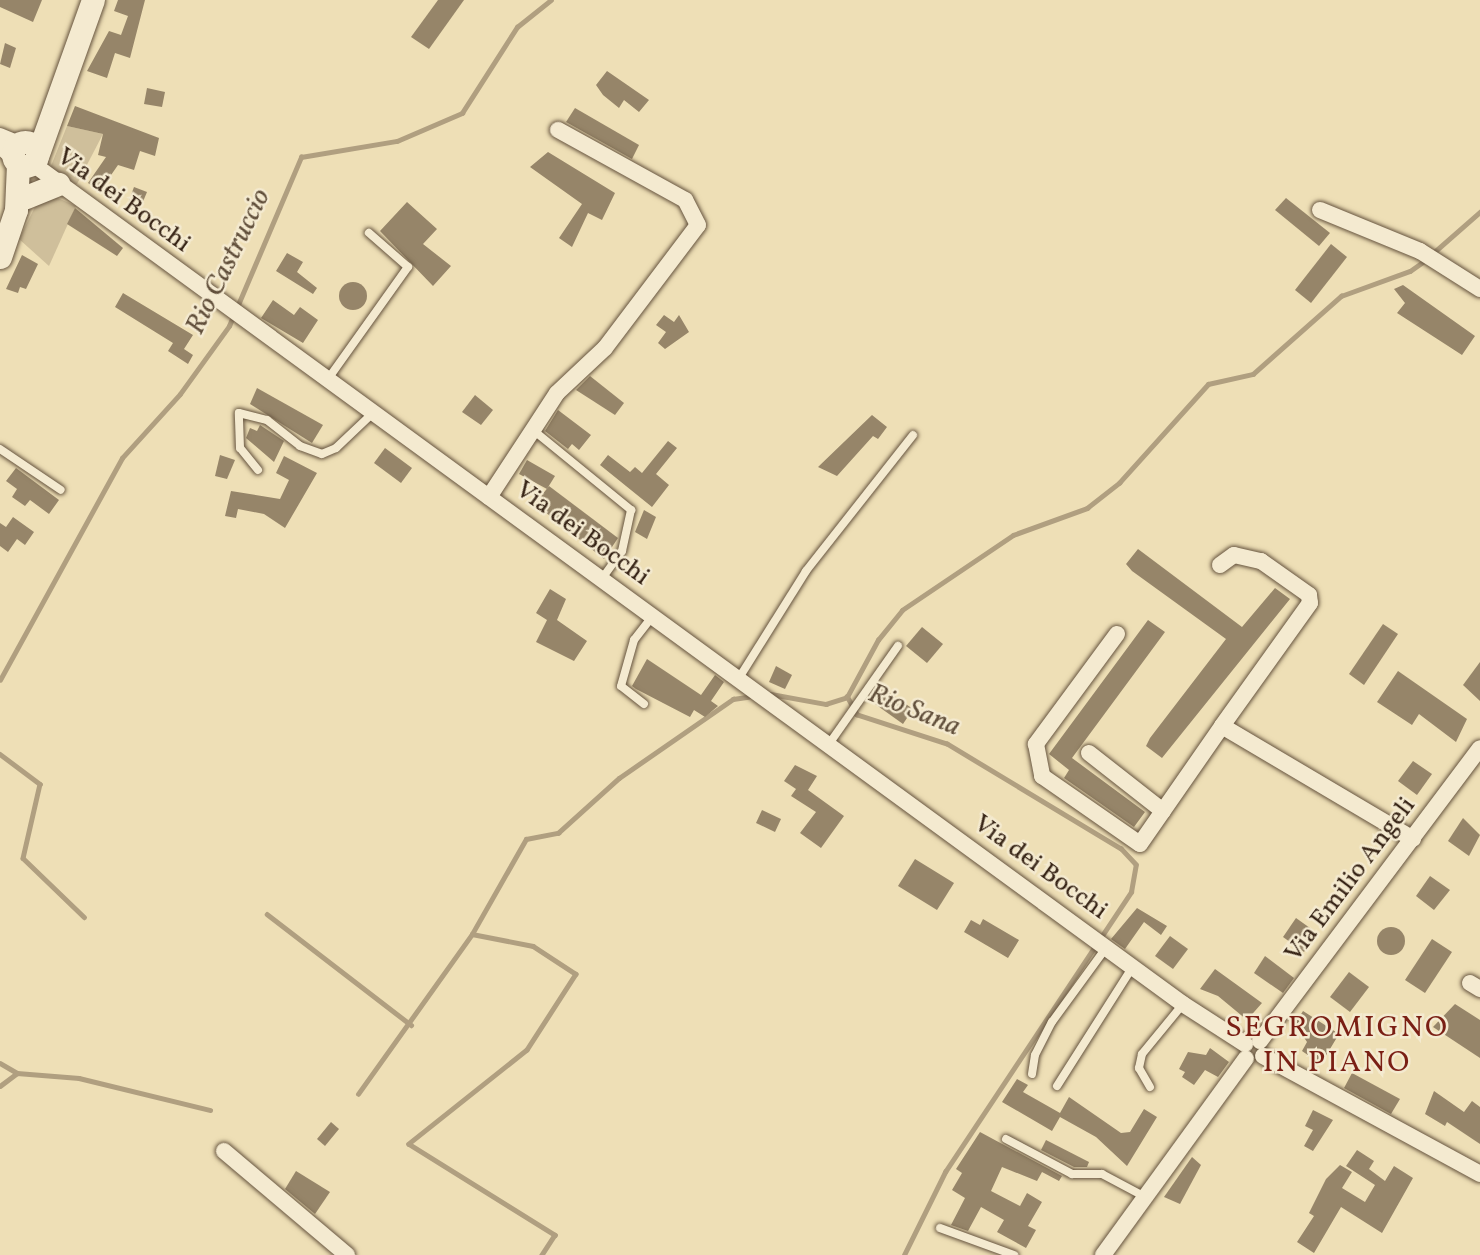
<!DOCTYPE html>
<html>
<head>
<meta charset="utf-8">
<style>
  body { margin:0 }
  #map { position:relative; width:1480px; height:1255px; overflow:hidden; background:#eedfb6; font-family:Vollkorn,serif }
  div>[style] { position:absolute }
  .green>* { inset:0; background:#cfbf9b }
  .stream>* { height:4.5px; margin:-2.25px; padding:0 2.25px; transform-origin:2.25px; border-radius:2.25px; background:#b09f80 }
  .building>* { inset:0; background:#968569 }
  .round { border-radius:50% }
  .roads { filter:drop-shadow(0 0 2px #65533e) drop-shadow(0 0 2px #65533e) }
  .lane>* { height:8px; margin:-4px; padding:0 4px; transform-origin:4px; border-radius:4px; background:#f4ead0 }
  .street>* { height:16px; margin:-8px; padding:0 8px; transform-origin:8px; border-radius:8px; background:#f4ead0 }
  .secondary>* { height:23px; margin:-11.5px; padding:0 11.5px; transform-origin:11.5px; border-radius:11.5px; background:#f4ead0 }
  .secondary>.ring { margin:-11.5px; padding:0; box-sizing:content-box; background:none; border:23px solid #f4ead0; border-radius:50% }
  span { translate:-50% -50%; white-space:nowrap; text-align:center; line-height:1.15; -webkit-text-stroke:5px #f4ead0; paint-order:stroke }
  .street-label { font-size:26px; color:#372416 }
  .water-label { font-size:28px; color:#614f3b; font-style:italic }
  .quarter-label { font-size:30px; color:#7a1f14; letter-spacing:2px }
</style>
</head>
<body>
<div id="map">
  <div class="green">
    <div style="clip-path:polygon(67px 126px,103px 134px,77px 184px,70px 185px,49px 171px)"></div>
    <div style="clip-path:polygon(51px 195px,76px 206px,49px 266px,19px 239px,37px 203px)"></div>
  </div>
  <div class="stream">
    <div style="left:1432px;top:254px;width:64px;rotate:-41.2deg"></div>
    <div style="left:0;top:680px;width:253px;rotate:-61.2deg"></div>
    <div style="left:122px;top:458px;width:86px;rotate:-47.8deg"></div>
    <div style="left:180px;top:394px;width:84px;rotate:-54.2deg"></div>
    <div style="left:229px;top:326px;width:184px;rotate:-66.9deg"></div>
    <div style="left:301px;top:157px;width:97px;rotate:-9.5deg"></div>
    <div style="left:397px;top:141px;width:71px;rotate:-23.3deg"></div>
    <div style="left:462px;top:113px;width:102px;rotate:-57.4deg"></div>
    <div style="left:517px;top:27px;width:43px;rotate:-38.5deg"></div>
    <div style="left:771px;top:694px;width:56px;rotate:10.3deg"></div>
    <div style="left:826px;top:704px;width:22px;rotate:-18deg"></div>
    <div style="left:0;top:754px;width:50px;rotate:36.9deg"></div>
    <div style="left:40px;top:784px;width:76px;rotate:102.9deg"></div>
    <div style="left:23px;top:858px;width:85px;rotate:44deg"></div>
    <div style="left:267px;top:914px;width:182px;rotate:37.6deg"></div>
    <div style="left:472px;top:934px;width:62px;rotate:11.1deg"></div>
    <div style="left:533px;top:946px;width:51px;rotate:33.1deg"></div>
    <div style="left:576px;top:974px;width:90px;rotate:122.8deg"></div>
    <div style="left:527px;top:1050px;width:151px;rotate:141.5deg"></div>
    <div style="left:409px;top:1144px;width:172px;rotate:31.9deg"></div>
    <div style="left:555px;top:1235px;width:24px;rotate:123deg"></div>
    <div style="left:0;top:1063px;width:20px;rotate:30deg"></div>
    <div style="left:17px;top:1073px;width:62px;rotate:4.6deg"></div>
    <div style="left:79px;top:1078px;width:135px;rotate:13.7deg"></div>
    <div style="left:0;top:1086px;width:21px;rotate:-37deg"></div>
    <div style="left:358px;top:1094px;width:196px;rotate:-54.5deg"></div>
    <div style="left:472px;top:934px;width:109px;rotate:-60.4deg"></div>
    <div style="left:526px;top:839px;width:33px;rotate:-11deg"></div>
    <div style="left:558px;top:833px;width:82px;rotate:-42deg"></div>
    <div style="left:619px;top:778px;width:139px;rotate:-34.7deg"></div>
    <div style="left:733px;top:699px;width:15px;rotate:-8deg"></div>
    <div style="left:904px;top:1255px;width:93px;rotate:-63.7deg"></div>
    <div style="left:945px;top:1172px;width:336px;rotate:-56.4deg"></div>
    <div style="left:1131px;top:892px;width:27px;rotate:-80deg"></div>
    <div style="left:1136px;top:865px;width:22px;rotate:-133deg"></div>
    <div style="left:1121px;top:849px;width:203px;rotate:-148.9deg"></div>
    <div style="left:947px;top:744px;width:95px;rotate:-162.1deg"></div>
    <div style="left:857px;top:715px;width:21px;rotate:-119deg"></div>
    <div style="left:847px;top:697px;width:65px;rotate:-61.5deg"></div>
    <div style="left:878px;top:640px;width:38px;rotate:-51deg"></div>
    <div style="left:902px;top:610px;width:134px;rotate:-34deg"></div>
    <div style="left:1013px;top:535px;width:79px;rotate:-20deg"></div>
    <div style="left:1087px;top:508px;width:41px;rotate:-38deg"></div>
    <div style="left:1119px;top:483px;width:133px;rotate:-48deg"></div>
    <div style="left:1208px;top:384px;width:46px;rotate:-12.5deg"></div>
    <div style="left:1253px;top:374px;width:118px;rotate:-41.6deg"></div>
    <div style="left:1341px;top:296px;width:73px;rotate:-19.9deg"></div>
    <div style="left:1410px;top:271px;width:19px;rotate:-35deg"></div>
  </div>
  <div class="building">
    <div style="clip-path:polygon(0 0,42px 0,33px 22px,0 7px)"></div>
    <div style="clip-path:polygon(118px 0,145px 0,130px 58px,115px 53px,107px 78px,87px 71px,109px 31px,121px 35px,128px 16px,114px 11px)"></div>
    <div style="clip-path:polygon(438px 0,464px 0,429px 49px,411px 37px)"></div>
    <div style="clip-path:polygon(5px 43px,16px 48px,10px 68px,0 64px)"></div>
    <div style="clip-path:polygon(607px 71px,649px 100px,639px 112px,624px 100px,619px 108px,603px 95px,596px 85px)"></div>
    <div style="clip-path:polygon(147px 88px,165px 92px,162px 107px,144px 104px)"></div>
    <div style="clip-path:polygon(75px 106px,159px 138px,155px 156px,140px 151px,134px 170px,118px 165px,100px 191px,88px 183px,106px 157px,98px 155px,103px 134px,67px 126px)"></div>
    <div style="clip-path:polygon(575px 108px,639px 145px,632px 159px,566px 122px)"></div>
    <div style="clip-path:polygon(548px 152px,615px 193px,602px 220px,588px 213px,572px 247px,559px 238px,582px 204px,530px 167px)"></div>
    <div style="clip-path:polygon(134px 187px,147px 192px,139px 211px,127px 206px)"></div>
    <div style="clip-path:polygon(1286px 198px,1330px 233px,1319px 246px,1275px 210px)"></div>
    <div style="clip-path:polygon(407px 202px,437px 229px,423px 244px,451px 266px,433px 286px,380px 231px)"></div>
    <div style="clip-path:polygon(75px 208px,123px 248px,117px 256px,67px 224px)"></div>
    <div style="clip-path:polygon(1331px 244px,1347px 257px,1311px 303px,1295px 290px)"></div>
    <div style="clip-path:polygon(287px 253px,303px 262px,297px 272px,317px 288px,313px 294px,276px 271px)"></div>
    <div style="clip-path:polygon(22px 255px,38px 264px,26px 289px,20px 287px,18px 293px,6px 289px)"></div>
    <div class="round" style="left:339px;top:282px;width:28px;height:28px"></div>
    <div style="clip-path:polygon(1403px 285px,1475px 336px,1462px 355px,1397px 313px,1405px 303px,1394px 289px)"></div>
    <div style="clip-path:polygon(123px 293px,193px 335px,184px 349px,193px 355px,188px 364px,168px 351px,173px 343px,115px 307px)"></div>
    <div style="clip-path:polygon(273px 300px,294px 315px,300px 307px,318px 320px,303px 343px,261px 318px)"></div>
    <div style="clip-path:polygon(664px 315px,674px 322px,679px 315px,689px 332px,665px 349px,658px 343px,666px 332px,656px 325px)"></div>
    <div style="clip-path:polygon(590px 376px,624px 403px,615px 415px,576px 390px)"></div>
    <div style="clip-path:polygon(257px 388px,323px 425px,312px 443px,250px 404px)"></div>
    <div style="clip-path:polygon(475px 395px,493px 410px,481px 425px,462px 412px)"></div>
    <div style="clip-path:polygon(558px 410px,591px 435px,579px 450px,572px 444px,568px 449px,545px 431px)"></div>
    <div style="clip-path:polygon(872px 415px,887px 427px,878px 439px,873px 436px,837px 476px,818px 467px)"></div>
    <div style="clip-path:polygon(260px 425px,284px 441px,274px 462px,246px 438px,250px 428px,257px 431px)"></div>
    <div style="clip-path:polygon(668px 441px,677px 448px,656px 474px,669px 485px,652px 507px,600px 465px,608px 455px,630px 472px,635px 467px,642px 473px)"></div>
    <div style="clip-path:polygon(385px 448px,412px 468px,401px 483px,374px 463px)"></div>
    <div style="clip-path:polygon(220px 455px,235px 460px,227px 479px,215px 476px)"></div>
    <div style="clip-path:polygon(284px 456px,317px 473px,285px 528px,264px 514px,238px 509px,236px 518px,225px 516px,231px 491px,280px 499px,289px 480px,276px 473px)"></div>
    <div style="clip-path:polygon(527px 460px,555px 476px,547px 489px,519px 474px)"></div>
    <div style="clip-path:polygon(16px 468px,59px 500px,49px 514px,30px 500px,25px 506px,12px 497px,17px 489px,6px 481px)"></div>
    <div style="clip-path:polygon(549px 486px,618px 538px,604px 559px,535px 504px)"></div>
    <div style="clip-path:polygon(644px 510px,656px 517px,647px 539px,635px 532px)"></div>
    <div style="clip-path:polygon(13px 517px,34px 532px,25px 545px,17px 539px,8px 552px,0 546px,0 523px,6px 527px)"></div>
    <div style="clip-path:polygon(1138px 549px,1242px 627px,1275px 588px,1290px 599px,1162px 758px,1146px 746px,1150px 738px,1226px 639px,1132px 571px,1126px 564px)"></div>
    <div style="clip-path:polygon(550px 589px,566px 599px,557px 620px,587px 641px,574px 661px,536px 642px,547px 620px,536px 613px)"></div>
    <div style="clip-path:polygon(1148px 620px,1165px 632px,1072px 758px,1145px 812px,1134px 827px,1064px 778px,1069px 770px,1049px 754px)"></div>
    <div style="clip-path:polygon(1383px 624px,1398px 634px,1364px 685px,1349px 674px)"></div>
    <div style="clip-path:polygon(922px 627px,943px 644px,927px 663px,906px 646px)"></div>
    <div style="clip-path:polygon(647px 659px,701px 695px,715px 675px,724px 682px,711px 701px,718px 706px,705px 717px,694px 710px,690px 717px,636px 689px,632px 686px)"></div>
    <div style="clip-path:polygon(1480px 662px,1480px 701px,1463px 685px)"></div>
    <div style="clip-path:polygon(776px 666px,792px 675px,785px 689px,769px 682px)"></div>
    <div style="clip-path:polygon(1398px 671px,1467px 719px,1456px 742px,1419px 714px,1412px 725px,1377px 702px)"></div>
    <div style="clip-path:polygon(878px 685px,913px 709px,903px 724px,868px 699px)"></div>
    <div style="clip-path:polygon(1413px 761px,1432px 774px,1417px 795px,1398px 781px)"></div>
    <div style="clip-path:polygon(795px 765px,817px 776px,808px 790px,844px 816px,821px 848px,800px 833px,816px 812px,791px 796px,796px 789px,784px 781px)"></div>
    <div style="clip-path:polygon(762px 810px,781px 819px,775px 832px,756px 823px)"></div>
    <div style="clip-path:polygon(1463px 818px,1480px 835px,1469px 856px,1448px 841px)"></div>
    <div style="clip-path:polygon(915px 859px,954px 883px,937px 910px,898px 886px)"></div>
    <div style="clip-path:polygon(1430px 876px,1450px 890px,1434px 910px,1416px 896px)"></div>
    <div style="clip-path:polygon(1137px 908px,1167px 926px,1161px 935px,1144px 922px,1125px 949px,1111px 939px)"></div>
    <div style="clip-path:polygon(1296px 918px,1317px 933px,1304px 952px,1283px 937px)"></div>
    <div style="clip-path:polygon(983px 919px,1019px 940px,1008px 958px,964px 932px,971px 920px,980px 925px)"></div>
    <div class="round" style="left:1377px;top:927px;width:28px;height:28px"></div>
    <div style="clip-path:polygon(1170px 936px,1188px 949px,1173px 969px,1155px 956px)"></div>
    <div style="clip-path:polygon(1432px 939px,1452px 952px,1425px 993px,1405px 980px)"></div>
    <div style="clip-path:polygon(1265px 956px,1294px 978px,1283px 993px,1254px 973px)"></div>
    <div style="clip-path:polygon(1215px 969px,1262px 1003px,1247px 1020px,1218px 996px,1200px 989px)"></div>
    <div style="clip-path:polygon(1349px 972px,1369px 987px,1350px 1012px,1330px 997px)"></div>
    <div style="clip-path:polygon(1455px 1004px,1480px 1020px,1480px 1058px,1433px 1027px)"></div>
    <div style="clip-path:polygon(1303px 1011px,1339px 1034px,1321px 1064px,1302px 1051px,1307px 1042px,1295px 1024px)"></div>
    <div style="clip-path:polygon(1210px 1048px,1229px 1062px,1218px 1077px,1205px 1070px,1194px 1085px,1182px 1077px,1185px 1072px,1179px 1069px,1188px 1052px,1206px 1055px)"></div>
    <div style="clip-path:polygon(1352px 1073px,1400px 1099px,1391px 1114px,1344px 1088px)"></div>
    <div style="clip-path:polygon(1017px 1079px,1028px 1085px,1023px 1092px,1060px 1113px,1069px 1097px,1121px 1133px,1130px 1132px,1144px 1109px,1157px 1117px,1127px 1166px,1096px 1137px,1060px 1117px,1052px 1131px,1002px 1102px)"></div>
    <div style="clip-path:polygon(1434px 1091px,1464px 1112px,1472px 1101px,1480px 1107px,1480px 1144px,1447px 1122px,1445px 1126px,1425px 1114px)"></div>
    <div style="clip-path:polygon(1313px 1110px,1333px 1120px,1313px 1151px,1304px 1146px,1313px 1130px,1305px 1126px)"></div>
    <div style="clip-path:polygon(331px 1122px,339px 1129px,325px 1146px,317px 1139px)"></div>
    <div style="clip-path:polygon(980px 1132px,1062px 1176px,1059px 1181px,1042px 1172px,1037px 1181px,1002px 1167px,991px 1191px,1020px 1206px,1027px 1193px,1042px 1202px,1028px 1226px,1036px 1230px,1026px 1248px,997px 1232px,1004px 1220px,981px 1207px,968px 1231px,951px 1225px,965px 1198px,952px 1190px,962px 1173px,956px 1169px)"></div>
    <div style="clip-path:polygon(1046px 1140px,1089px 1162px,1087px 1167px,1074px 1167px,1041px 1150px)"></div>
    <div style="clip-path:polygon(1357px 1150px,1374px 1161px,1369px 1169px,1385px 1181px,1394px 1166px,1413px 1178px,1382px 1233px,1341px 1207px,1314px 1253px,1297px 1242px,1314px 1216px,1309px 1213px,1326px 1179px,1340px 1165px,1352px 1172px,1342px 1188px,1365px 1202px,1375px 1185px,1346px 1166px)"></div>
    <div style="clip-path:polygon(1192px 1157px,1201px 1165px,1180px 1204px,1164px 1197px)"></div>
    <div style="clip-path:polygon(296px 1171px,330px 1192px,315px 1214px,285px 1189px)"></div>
  </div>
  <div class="roads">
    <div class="lane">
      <div style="left:328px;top:379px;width:138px;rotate:-54.5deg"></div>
      <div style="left:408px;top:267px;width:52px;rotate:-138.9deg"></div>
      <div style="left:533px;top:430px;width:127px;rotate:39.2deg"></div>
      <div style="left:631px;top:510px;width:42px;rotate:102.4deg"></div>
      <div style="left:622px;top:551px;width:34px;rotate:126deg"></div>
      <div style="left:0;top:449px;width:73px;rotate:33.9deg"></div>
      <div style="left:258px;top:470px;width:28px;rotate:-129deg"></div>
      <div style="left:240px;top:448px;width:35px;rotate:-92deg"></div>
      <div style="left:239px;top:413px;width:29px;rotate:14deg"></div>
      <div style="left:267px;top:420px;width:42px;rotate:38.2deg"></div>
      <div style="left:300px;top:446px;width:23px;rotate:20deg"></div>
      <div style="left:322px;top:454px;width:15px;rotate:-23deg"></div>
      <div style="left:336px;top:448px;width:51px;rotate:-43.4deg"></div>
      <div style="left:739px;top:678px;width:126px;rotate:-57.9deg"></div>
      <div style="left:806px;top:571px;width:173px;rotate:-51.8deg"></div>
      <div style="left:644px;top:704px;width:29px;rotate:-142deg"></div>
      <div style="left:621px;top:686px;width:48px;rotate:-74.2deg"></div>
      <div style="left:634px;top:640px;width:31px;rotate:-52deg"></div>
      <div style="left:829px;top:744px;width:120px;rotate:-54.9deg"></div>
      <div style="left:1032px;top:1074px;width:19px;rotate:-81deg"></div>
      <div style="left:1035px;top:1055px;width:37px;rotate:-63deg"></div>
      <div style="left:1052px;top:1022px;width:92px;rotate:-53.9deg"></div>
      <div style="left:1057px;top:1086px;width:140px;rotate:-57.6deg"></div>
      <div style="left:1150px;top:1087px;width:22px;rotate:-120deg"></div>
      <div style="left:1139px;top:1068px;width:14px;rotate:-78deg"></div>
      <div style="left:1142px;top:1054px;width:65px;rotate:-50.6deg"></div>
      <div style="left:1006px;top:1139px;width:75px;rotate:27.9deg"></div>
      <div style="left:1072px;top:1174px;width:30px"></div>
      <div style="left:1102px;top:1174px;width:49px;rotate:28.1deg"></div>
      <div style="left:940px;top:1228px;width:79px;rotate:20deg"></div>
    </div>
    <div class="street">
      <div style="left:0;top:136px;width:21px;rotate:23deg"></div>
      <div style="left:0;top:146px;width:20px;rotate:41deg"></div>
      <div style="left:33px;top:164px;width:1424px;rotate:36.15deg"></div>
      <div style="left:1183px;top:1004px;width:74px;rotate:32.8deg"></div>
      <div style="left:1320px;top:210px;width:108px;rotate:22.3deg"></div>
      <div style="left:1420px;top:251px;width:71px;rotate:32.3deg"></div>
      <div style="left:489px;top:497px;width:124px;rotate:-56.8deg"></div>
      <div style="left:557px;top:393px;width:66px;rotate:-43.2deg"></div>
      <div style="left:605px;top:348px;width:154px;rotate:-52.9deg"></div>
      <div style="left:698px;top:225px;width:28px;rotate:-117deg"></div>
      <div style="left:685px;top:200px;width:145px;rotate:-151.1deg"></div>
      <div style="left:1220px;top:565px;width:17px;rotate:-36deg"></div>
      <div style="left:1234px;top:555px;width:28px;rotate:13deg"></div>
      <div style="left:1261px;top:561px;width:59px;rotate:35.3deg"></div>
      <div style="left:1309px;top:595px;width:8px;rotate:83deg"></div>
      <div style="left:1310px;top:603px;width:151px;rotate:125.6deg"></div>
      <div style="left:1222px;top:726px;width:222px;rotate:30.6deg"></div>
      <div style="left:1117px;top:634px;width:137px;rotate:126.4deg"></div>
      <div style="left:1036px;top:744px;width:33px;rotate:79deg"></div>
      <div style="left:1042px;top:776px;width:119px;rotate:34.8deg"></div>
      <div style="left:1140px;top:844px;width:144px;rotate:-55.2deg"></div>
      <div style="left:1089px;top:753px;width:94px;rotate:38.1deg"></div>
      <div style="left:1470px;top:983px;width:12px;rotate:31deg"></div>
      <div style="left:1260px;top:1041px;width:366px;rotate:-53.1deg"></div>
      <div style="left:1263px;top:1056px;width:247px;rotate:28.5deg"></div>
      <div style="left:224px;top:1151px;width:161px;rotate:40.2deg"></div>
      <div style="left:1103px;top:1255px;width:243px;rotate:-54deg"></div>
    </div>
    <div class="secondary">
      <div class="ring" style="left:13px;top:142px;width:1px;height:1px"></div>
      <div style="left:36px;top:159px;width:169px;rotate:-70.3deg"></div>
      <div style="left:26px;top:197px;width:35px;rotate:-22deg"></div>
      <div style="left:0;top:257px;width:50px;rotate:-71.2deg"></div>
      <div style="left:16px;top:210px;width:46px;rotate:-87.5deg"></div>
    </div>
  </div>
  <div class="street-label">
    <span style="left:123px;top:201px;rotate:36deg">Via dei Bocchi</span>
    <span style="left:582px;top:534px;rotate:36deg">Via dei Bocchi</span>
    <span style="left:1040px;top:868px;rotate:36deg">Via dei Bocchi</span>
    <span style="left:1351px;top:880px;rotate:-53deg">Via Emilio Angeli</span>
  </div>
  <div class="water-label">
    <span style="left:229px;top:262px;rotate:-64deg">Rio Castruccio</span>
    <span style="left:914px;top:711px;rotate:22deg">Rio Sana</span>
  </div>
  <div class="quarter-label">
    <span style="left:1337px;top:1045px">SEGROMIGNO<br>IN PIANO</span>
  </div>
</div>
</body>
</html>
